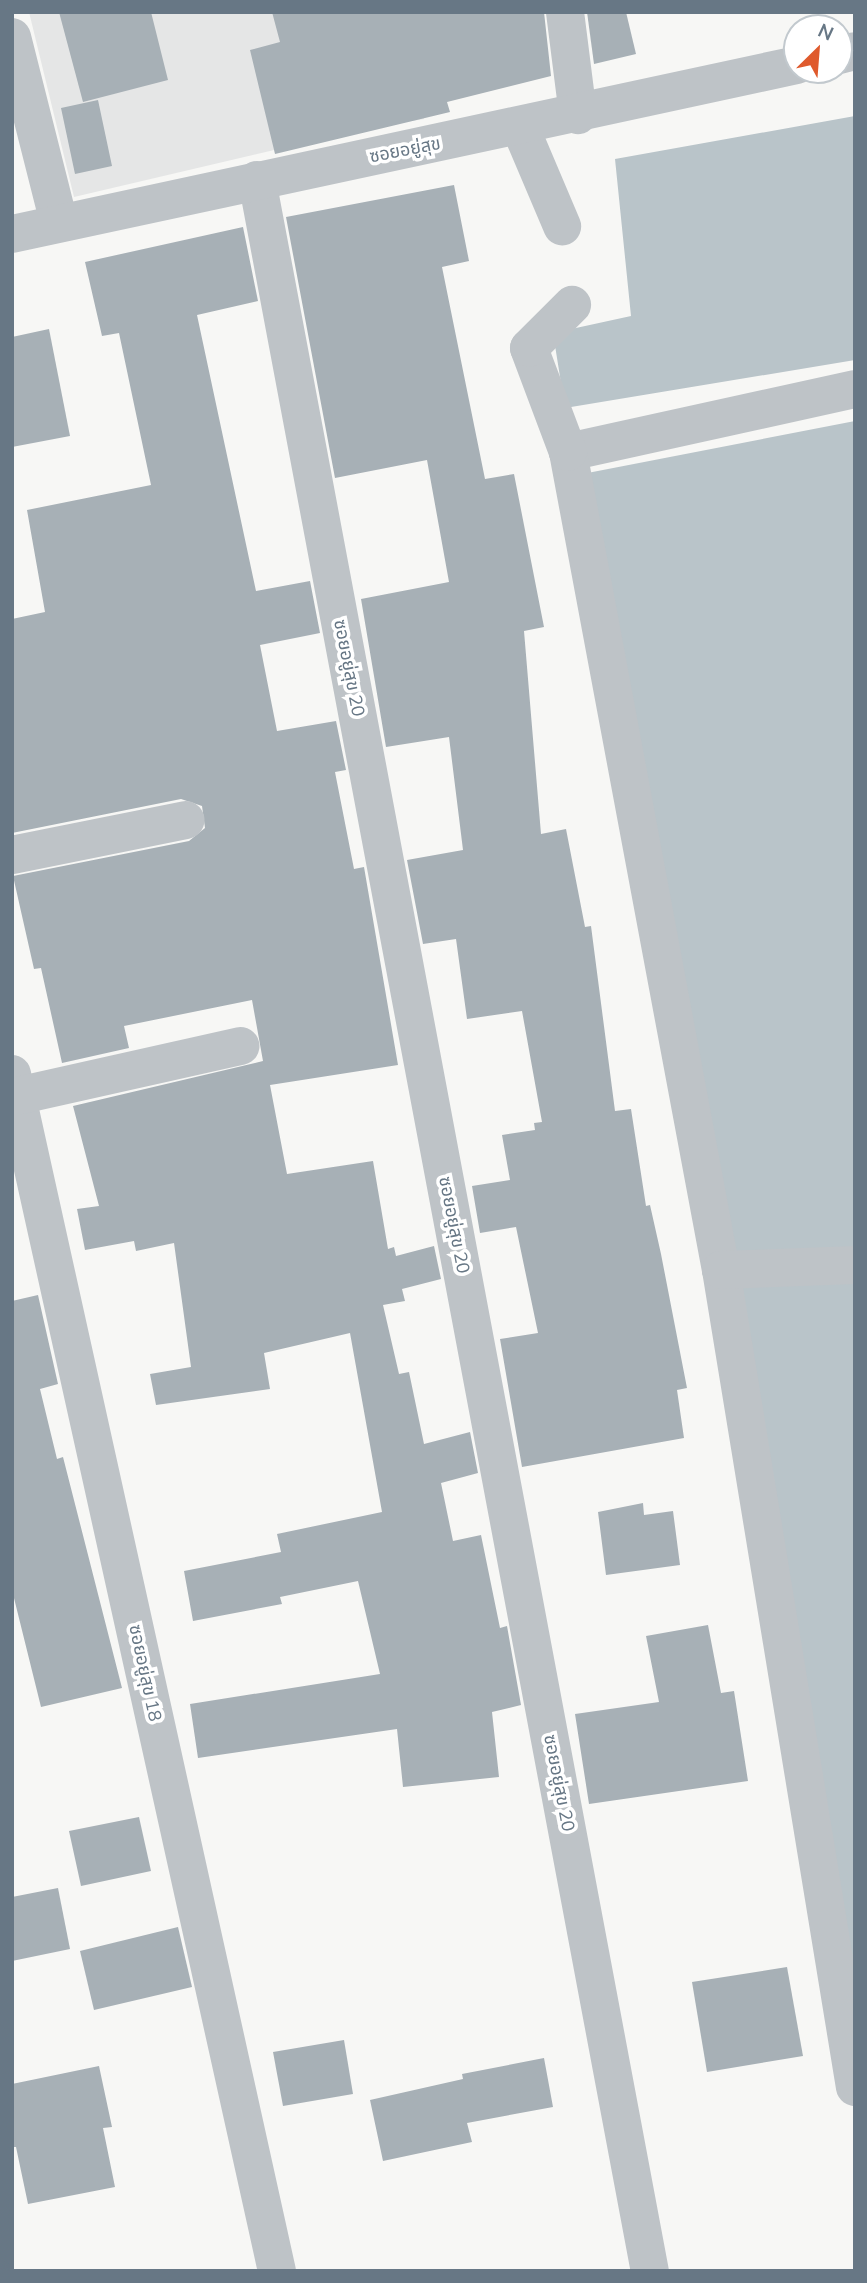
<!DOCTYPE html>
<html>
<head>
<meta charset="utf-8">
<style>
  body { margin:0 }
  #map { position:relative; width:867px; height:2283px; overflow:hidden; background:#f7f7f5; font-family:Mulish,"Noto Sans Thai",sans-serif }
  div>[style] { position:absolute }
  .built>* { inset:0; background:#e5e6e6 }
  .water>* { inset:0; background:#b9c4c9 }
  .building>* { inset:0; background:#a7b0b6 }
  .minor>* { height:38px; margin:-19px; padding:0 19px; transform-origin:19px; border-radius:19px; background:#bec3c7 }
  span { translate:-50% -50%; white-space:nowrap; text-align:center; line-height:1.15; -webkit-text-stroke:7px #fff; paint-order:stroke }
  .street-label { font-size:18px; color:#677785 }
  .frame { position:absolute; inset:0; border:14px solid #677785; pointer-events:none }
  .north { position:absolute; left:783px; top:14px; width:70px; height:70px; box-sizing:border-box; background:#fff; border:2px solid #c2c9ce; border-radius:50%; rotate:25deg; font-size:19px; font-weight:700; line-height:28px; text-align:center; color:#677785 }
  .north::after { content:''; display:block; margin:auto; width:24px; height:32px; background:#df5a2d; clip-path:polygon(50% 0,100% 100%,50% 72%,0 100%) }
</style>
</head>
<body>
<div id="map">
  <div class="built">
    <div style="clip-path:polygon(29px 12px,396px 12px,424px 119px,363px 129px,74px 197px)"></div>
  </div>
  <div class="water">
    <div style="clip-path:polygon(855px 116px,855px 360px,565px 408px,553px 333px,631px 316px,615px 159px)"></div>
    <div style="clip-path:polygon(855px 421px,855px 1996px,572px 476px)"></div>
  </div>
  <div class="building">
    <div style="clip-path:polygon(59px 12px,151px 12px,168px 80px,83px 102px)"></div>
    <div style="clip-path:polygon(272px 12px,544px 12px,551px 76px,447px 102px,450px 112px,275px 154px,250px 50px,280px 42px)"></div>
    <div style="clip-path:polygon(587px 12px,626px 12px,636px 54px,594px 64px)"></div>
    <div style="clip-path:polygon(98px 100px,112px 166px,75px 174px,61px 108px)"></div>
    <div style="clip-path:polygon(454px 185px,469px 261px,442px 267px,485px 479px,514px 474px,544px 627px,524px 631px,541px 834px,566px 829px,585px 927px,591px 926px,615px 1111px,631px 1109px,646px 1206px,650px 1205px,661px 1254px,687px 1388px,677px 1390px,684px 1438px,522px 1467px,500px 1339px,538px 1333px,516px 1227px,480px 1233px,472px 1186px,510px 1180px,502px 1135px,535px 1130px,534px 1123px,542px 1122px,522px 1011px,467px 1019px,456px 939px,423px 944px,407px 860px,463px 850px,449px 737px,386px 747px,361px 599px,449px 582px,427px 460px,335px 478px,286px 217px)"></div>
    <div style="clip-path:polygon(243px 227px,258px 301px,197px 315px,256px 591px,310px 581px,320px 633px,260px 645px,277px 731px,336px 721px,346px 770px,335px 772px,354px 869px,364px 867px,398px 1065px,270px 1085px,287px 1174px,373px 1161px,388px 1249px,394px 1247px,396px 1256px,434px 1246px,441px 1279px,402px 1289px,405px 1301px,383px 1305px,399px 1374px,409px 1372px,424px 1444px,470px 1432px,478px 1473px,441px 1483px,453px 1541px,481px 1535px,500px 1628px,507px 1626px,521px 1705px,492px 1712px,499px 1777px,403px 1787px,397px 1729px,198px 1758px,190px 1704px,380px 1674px,358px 1581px,280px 1597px,282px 1604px,193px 1621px,184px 1571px,281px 1552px,277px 1534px,382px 1512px,350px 1333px,264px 1353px,270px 1389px,156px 1405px,150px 1374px,191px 1367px,174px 1243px,136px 1251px,134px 1241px,85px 1250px,77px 1209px,99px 1206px,73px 1106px,263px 1061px,252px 1000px,124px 1026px,129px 1048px,62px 1063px,41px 968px,34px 969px,13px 876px,189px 841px,205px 828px,202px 806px,181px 799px,12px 833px,12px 619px,45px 612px,27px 510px,151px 485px,119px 333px,102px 336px,85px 262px)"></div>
    <div style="clip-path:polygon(49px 329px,70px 436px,12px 447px,12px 337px)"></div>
    <div style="clip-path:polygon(38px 1295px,58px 1384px,40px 1389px,57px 1459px,63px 1457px,122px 1688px,41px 1707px,12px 1590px,12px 1301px)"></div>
    <div style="clip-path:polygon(643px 1503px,644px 1515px,673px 1511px,680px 1565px,606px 1575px,598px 1512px)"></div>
    <div style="clip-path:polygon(708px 1625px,721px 1693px,734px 1691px,748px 1781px,589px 1804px,575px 1714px,659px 1702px,646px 1636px)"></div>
    <div style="clip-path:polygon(139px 1817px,151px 1871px,81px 1886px,69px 1831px)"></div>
    <div style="clip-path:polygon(58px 1888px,70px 1949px,12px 1961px,12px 1897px)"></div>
    <div style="clip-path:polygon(178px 1927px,192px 1987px,94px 2010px,80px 1951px)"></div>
    <div style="clip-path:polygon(787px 1967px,803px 2056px,707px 2072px,692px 1982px)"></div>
    <div style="clip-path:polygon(344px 2040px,353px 2094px,283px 2106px,273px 2052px)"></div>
    <div style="clip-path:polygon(544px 2058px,553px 2107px,467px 2123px,472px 2142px,383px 2161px,370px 2100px,463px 2079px,462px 2074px)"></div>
    <div style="clip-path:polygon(99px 2066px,112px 2127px,103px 2128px,115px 2187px,28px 2204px,16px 2147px,12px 2147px,12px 2084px)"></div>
  </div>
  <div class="minor">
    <div style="left:565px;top:12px;width:104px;rotate:82.8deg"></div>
    <div style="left:12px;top:37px;width:192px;rotate:75.8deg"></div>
    <div style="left:839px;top:55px;width:16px;rotate:-14deg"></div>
    <div style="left:520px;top:127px;width:108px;rotate:67deg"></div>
    <div style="left:257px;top:180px;width:2128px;rotate:79.36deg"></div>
    <div style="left:12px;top:234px;width:803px;rotate:-12.15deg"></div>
    <div style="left:855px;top:389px;width:294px;rotate:167.6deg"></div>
    <div style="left:568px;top:452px;width:832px;rotate:79.41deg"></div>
    <div style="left:721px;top:1270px;width:828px;rotate:80.69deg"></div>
    <div style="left:568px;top:452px;width:111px;rotate:-110.6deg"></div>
    <div style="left:529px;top:348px;width:61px;rotate:-45deg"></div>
    <div style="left:12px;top:855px;width:177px;rotate:-11.4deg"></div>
    <div style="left:12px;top:1074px;width:1226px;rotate:77.52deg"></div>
    <div style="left:17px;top:1096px;width:229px;rotate:-12.6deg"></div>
    <div style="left:721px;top:1270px;width:134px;rotate:-2.1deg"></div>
  </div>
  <div class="street-label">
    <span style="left:405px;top:150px;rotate:-11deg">ซอยอยู่สุข</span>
    <span style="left:349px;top:668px;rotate:79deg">ซอยอยู่สุข 20</span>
    <span style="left:454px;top:1225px;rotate:79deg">ซอยอยู่สุข 20</span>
    <span style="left:145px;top:1673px;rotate:78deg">ซอยอยู่สุข 18</span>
    <span style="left:559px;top:1783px;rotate:79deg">ซอยอยู่สุข 20</span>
  </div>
  <div class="frame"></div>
  <div class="north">N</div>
</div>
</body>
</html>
